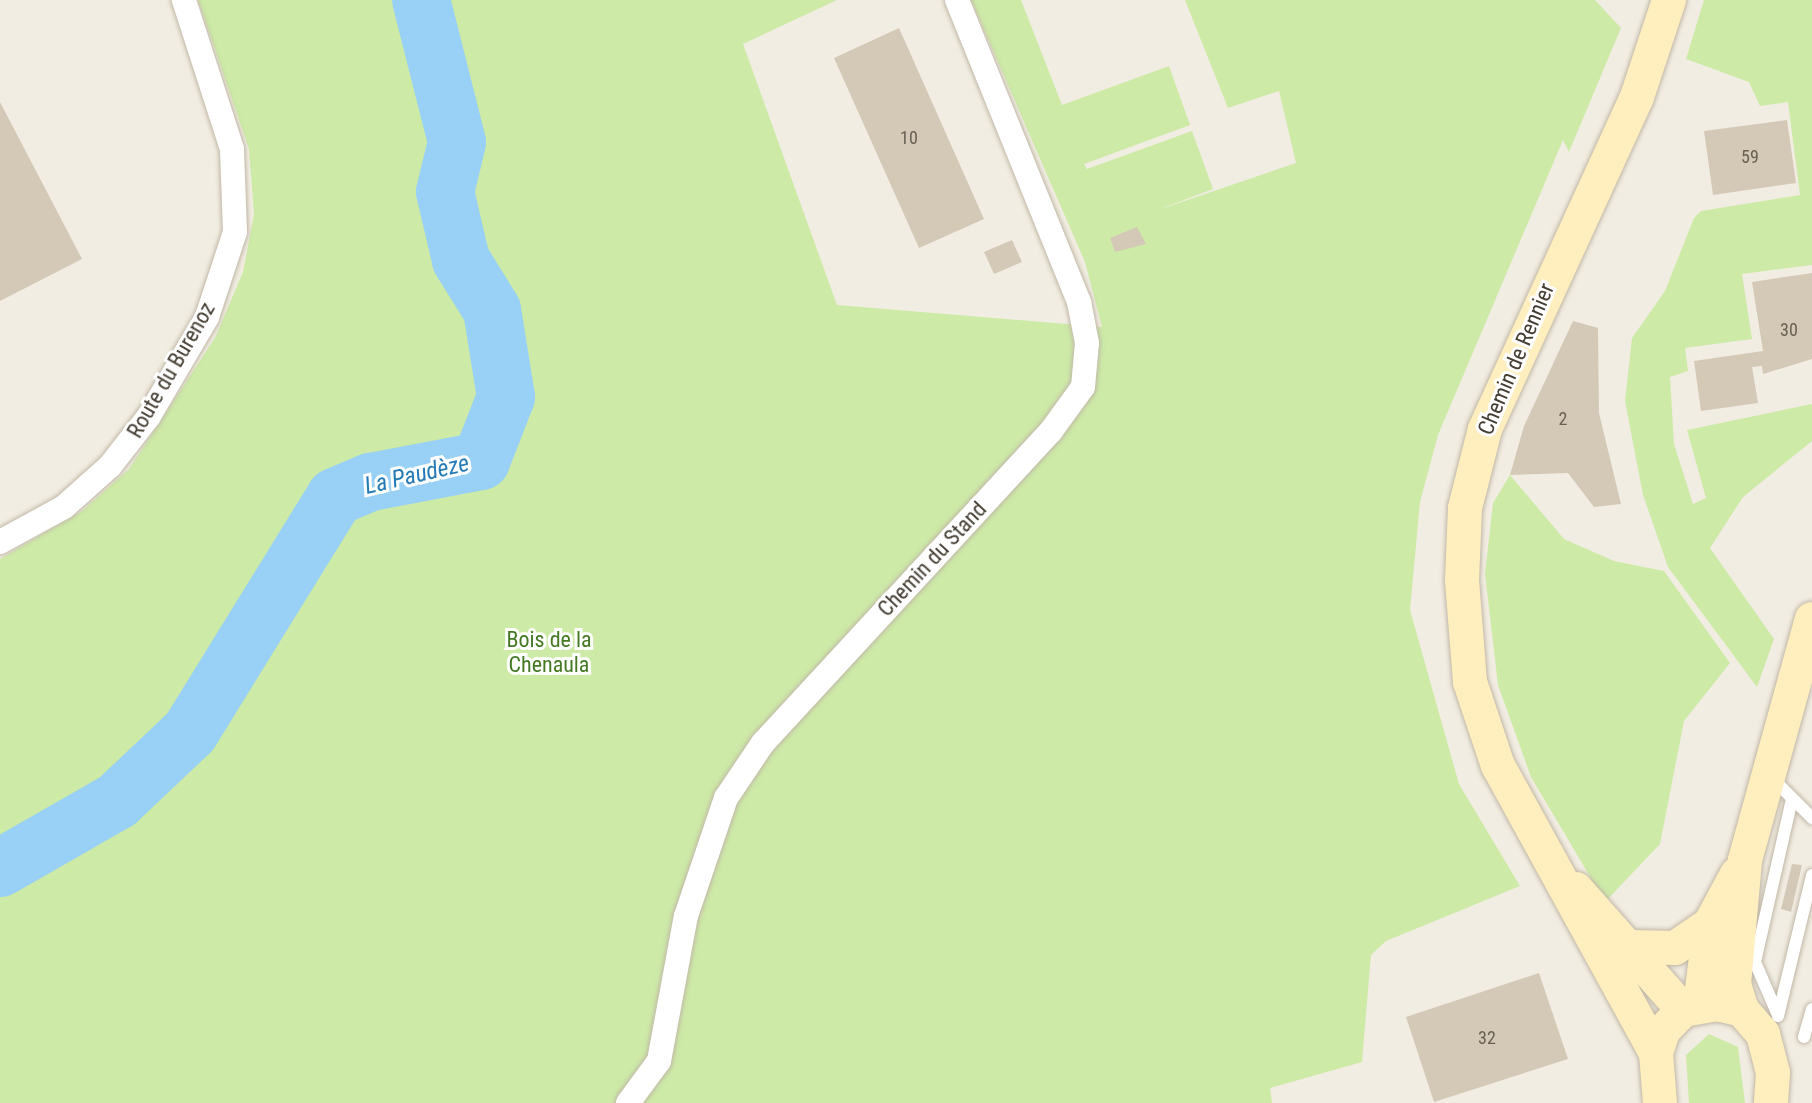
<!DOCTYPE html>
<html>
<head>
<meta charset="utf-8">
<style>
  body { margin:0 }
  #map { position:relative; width:1812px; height:1103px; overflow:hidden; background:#f2ede2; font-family:"Roboto Condensed",sans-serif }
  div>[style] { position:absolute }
  .green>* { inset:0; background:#cdeaa7 }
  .river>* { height:58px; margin:-29px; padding:0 29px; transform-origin:29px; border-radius:29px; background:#99d0f5 }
  .building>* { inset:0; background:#d4c9b7 }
  .roads { filter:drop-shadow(0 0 2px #c1b8a7) drop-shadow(0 0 2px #c1b8a7) }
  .lane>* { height:12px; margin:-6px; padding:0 6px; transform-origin:6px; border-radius:6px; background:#fff }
  .street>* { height:24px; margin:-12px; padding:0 12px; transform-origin:12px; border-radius:12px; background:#fff }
  .secondary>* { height:34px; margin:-17px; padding:0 17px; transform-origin:17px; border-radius:17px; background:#ffefbf }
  span { translate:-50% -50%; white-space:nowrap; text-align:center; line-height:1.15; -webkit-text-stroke:6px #fff; paint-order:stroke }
  .number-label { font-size:18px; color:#686053 }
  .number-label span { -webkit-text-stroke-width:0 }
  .street-label { font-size:22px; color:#443d32 }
  .park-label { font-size:22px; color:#447922 }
  .water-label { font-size:24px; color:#257bb6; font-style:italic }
</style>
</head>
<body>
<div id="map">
  <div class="green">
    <div style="clip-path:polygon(198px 0,837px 0,743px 44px,837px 305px,1102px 327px,1085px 262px,971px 0,1021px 0,1062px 105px,1169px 66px,1190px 125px,1084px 164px,1087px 169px,1192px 131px,1213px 189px,1155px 211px,1296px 163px,1279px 91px,1228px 108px,1185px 0,1595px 0,1621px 28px,1569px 152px,1563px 140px,1438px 435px,1420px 502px,1410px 610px,1459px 784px,1520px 886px,1386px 941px,1371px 955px,1362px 1062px,1270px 1088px,1272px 1103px,0 1103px,0 559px,82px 511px,129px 469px,215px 338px,243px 272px,254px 214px,249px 149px)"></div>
    <div style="clip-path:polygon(1704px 0,1812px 0,1812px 265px,1742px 274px,1752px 339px,1685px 348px,1688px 371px,1670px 377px,1674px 444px,1693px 504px,1706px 498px,1687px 430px,1812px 404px,1812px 441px,1743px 497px,1710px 548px,1774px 639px,1757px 687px,1668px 567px,1643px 495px,1625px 401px,1632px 338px,1665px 291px,1694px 218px,1701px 211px,1800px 195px,1788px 102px,1760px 106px,1749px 82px,1686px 59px)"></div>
    <div style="clip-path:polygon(1510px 475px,1564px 539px,1614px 561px,1664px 571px,1730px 663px,1684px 721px,1660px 844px,1605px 902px,1531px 777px,1498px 685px,1485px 574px,1493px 503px)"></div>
    <div style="clip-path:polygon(1709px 1034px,1738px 1047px,1745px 1103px,1689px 1103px,1686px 1055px)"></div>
  </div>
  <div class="river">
    <div style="left:0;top:868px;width:135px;rotate:-29.8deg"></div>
    <div style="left:117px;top:801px;width:100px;rotate:-43.4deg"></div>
    <div style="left:190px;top:732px;width:276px;rotate:-58.3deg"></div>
    <div style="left:335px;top:497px;width:39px;rotate:-23deg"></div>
    <div style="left:371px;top:482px;width:112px;rotate:-10.8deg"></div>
    <div style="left:481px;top:461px;width:69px;rotate:-68.7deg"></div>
    <div style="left:506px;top:397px;width:88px;rotate:-99.1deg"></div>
    <div style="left:492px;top:310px;width:59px;rotate:-121.8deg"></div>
    <div style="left:461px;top:260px;width:70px;rotate:-103.2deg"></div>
    <div style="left:445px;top:192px;width:51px;rotate:-76.5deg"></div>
    <div style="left:457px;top:142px;width:146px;rotate:-104.2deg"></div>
  </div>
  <div class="building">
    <div style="clip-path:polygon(899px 28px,984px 219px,919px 248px,834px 58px)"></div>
    <div style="clip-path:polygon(0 102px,82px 259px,0 301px)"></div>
    <div style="clip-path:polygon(1787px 120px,1796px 183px,1713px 195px,1704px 131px)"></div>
    <div style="clip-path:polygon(1137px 227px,1146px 244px,1115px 252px,1110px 238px)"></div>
    <div style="clip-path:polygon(1012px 240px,1022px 262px,994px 274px,984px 252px)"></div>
    <div style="clip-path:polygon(1812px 273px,1812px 359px,1763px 374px,1762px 366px,1752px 367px,1758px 403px,1701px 411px,1694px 361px,1763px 351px,1752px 282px)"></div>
    <div style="clip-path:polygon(1573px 321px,1598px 328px,1599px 413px,1621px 504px,1594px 507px,1568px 473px,1510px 475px,1524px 426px)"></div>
    <div style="clip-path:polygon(1792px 864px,1802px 865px,1791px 912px,1781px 909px)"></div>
    <div style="clip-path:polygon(1539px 973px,1568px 1059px,1434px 1102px,1406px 1017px)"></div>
  </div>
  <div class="roads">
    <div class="lane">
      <div style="left:1772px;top:778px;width:57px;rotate:45deg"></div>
      <div style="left:1778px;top:1015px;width:58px;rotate:-113.5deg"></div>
      <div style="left:1755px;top:962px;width:167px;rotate:-77.2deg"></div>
      <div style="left:1778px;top:1016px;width:145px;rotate:-76.4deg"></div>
      <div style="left:1804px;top:1037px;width:29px;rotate:-74deg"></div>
    </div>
    <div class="street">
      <div style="left:0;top:542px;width:73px;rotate:-28.7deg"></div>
      <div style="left:64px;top:507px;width:62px;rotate:-41.7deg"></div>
      <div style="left:110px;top:466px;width:63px;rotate:-52deg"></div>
      <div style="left:149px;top:416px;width:115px;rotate:-59.6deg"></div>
      <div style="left:207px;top:317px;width:89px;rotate:-71.8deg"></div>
      <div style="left:235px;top:232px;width:83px;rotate:-92.1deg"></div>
      <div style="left:232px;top:149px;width:157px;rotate:-107.9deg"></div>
      <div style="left:628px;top:1103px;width:52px;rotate:-53.6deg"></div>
      <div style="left:659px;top:1061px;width:147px;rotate:-79.5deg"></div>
      <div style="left:686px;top:916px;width:125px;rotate:-71.3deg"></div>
      <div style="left:726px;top:798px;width:66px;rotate:-56.1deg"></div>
      <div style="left:763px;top:743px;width:425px;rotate:-47.3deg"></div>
      <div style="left:1051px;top:431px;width:54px;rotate:-54deg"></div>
      <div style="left:1083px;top:387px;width:44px;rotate:-84.8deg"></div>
      <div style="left:1087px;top:343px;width:42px;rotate:-101deg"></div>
      <div style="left:1079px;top:302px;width:326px;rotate:-112deg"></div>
    </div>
    <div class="secondary">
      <div style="left:1576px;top:889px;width:162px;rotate:48.5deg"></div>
      <div style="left:1629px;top:947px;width:46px;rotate:1.2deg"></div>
      <div style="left:1675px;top:948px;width:42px;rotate:-34.4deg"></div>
      <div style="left:1700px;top:1006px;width:83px;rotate:-83deg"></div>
      <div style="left:1710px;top:924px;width:57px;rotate:-61.6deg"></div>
      <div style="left:1742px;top:1010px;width:27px;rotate:-107deg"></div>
      <div style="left:1734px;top:984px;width:124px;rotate:-84.9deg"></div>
      <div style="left:1745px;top:860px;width:250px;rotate:-74.5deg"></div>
      <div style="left:1656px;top:1053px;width:328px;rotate:-118.8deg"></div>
      <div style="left:1498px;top:766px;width:89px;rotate:-108.4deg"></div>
      <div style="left:1470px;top:682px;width:102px;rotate:-94.5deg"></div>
      <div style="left:1462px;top:580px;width:72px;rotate:-87.6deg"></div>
      <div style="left:1465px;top:508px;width:81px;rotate:-75.8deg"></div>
      <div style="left:1485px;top:429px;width:365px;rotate:-65.4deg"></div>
      <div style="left:1637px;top:97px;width:102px;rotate:-71.7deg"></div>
      <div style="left:1660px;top:1103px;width:50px;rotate:-94.6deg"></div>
      <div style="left:1656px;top:1053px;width:23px;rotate:-72deg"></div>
      <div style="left:1663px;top:1031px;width:29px;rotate:-46deg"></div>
      <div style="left:1683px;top:1010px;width:35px;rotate:-10deg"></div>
      <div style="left:1717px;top:1004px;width:26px;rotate:13deg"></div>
      <div style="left:1742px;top:1010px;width:32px;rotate:49deg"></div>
      <div style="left:1763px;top:1034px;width:40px;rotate:75.6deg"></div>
      <div style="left:1773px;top:1073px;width:30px;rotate:94deg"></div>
    </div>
  </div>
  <div class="number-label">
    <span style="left:909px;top:138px">10</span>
    <span style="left:1750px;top:157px">59</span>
    <span style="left:1789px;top:330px">30</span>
    <span style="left:1563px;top:419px">2</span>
    <span style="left:1487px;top:1038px">32</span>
  </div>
  <div class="street-label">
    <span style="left:1516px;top:359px;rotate:-67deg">Chemin de Rennier</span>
    <span style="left:171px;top:370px;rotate:-60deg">Route du Burenoz</span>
    <span style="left:932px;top:559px;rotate:-47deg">Chemin du Stand</span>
  </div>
  <div class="park-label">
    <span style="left:549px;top:652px">Bois de la<br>Chenaula</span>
  </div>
  <div class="water-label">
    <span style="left:417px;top:475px;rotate:-13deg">La Paudèze</span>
  </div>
</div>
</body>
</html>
